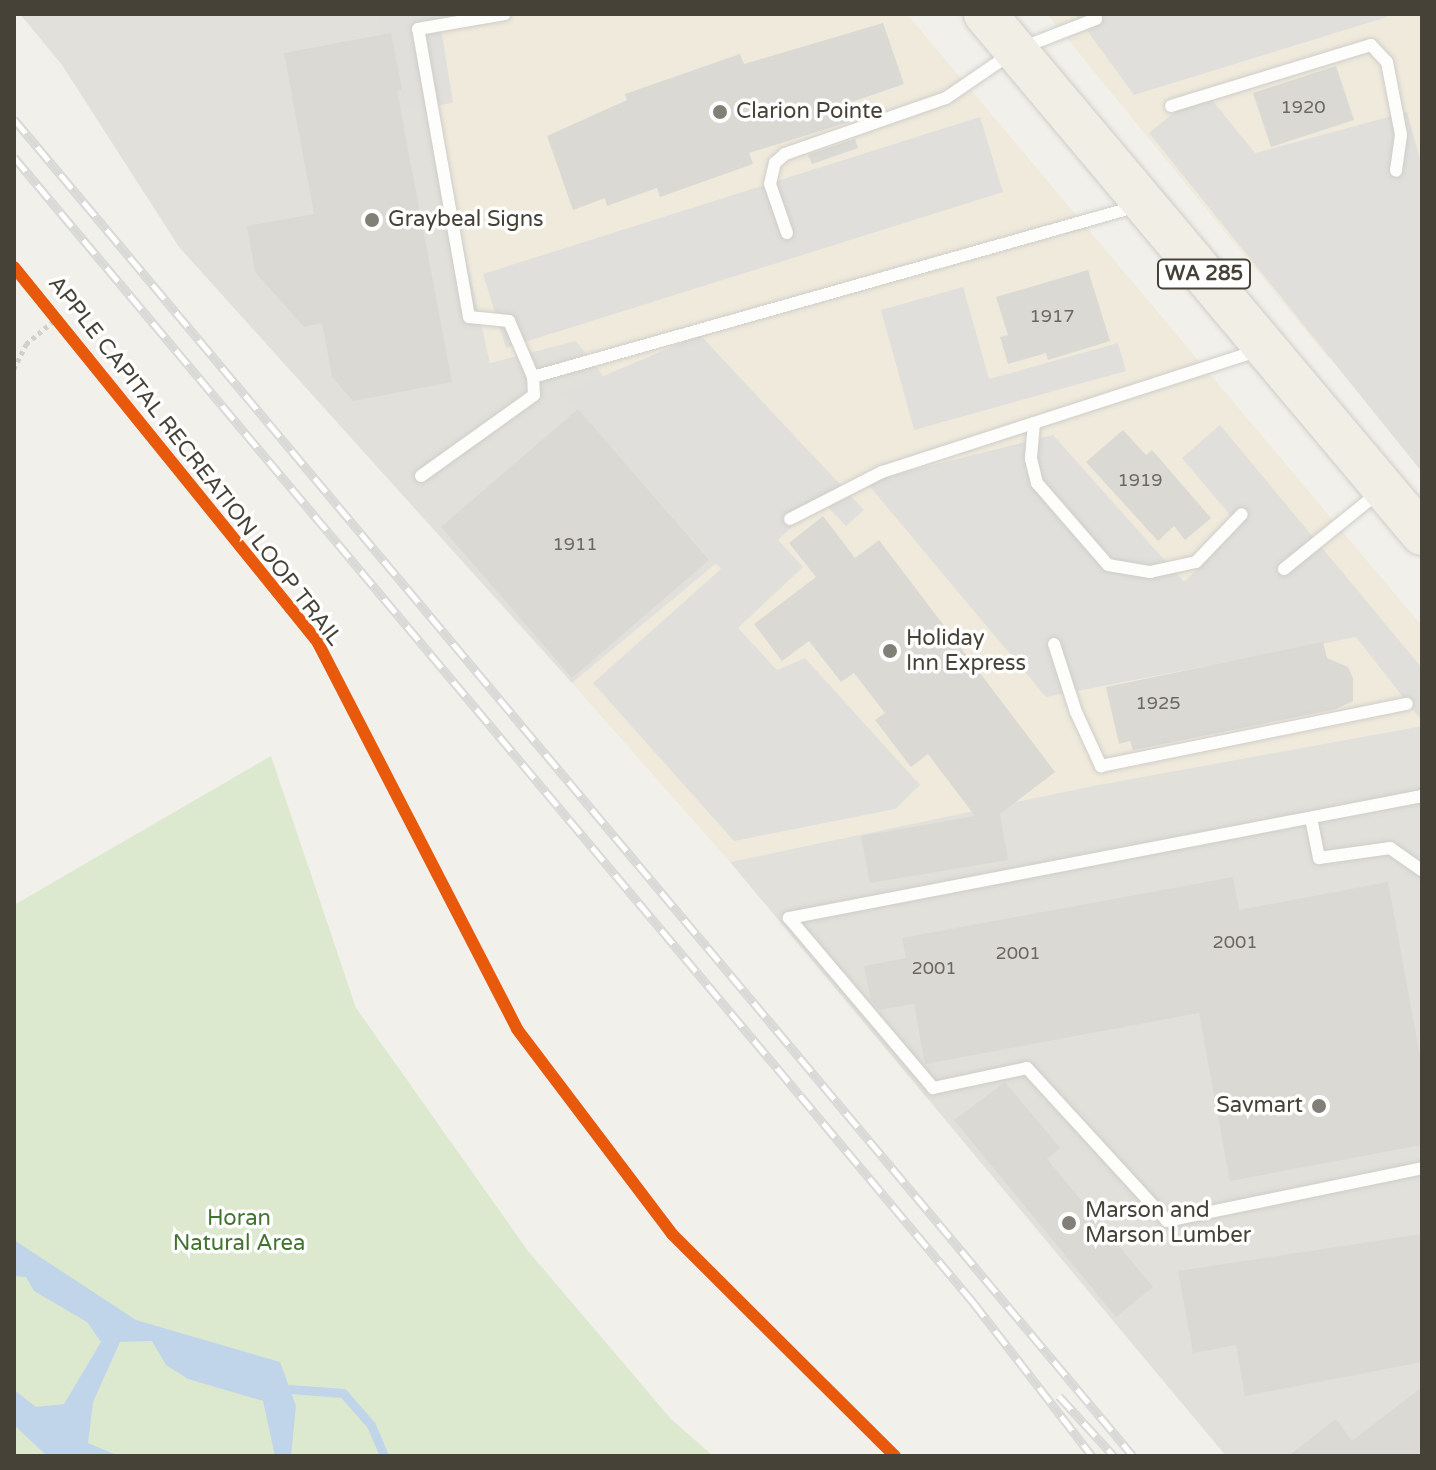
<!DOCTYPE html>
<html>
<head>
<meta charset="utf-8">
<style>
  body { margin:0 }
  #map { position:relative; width:1436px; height:1470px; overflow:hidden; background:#f1f0eb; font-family:"Varela Round",sans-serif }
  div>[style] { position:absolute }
  .commercial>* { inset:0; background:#efeadc }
  .industrial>* { inset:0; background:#e2e0db }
  .green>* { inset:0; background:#dce9ce }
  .parking>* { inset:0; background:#e0dfdb }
  .water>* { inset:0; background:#c0d5ea }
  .stream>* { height:9px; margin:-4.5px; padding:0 4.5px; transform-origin:4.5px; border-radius:4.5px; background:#c0d5ea }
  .building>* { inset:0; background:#dad9d4 }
  .path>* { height:5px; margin-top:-2.5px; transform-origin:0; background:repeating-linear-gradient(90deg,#d1d0cb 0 4px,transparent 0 8px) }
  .roads { filter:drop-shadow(0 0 2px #cfcdc9) drop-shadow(0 0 2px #cfcdc9) }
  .lane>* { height:12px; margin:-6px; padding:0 6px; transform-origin:6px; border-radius:6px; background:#fdfdfc }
  .primary>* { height:42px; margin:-21px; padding:0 21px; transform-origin:21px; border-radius:21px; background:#f0eee5 }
  .rail>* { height:9px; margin-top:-4.5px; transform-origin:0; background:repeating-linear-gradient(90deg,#fff 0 18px,#d9d9d8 0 36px); box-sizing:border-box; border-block:2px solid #d9d9d8 }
  .cycleway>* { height:12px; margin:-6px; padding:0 6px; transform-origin:6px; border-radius:6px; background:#e8590c }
  .dots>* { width:22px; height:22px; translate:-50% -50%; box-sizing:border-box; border:4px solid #fff; border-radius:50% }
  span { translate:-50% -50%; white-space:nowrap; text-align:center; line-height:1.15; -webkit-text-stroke:7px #fff; paint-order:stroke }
  .number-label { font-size:18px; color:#6c6860 }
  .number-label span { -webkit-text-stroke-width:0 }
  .shield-label span { padding:2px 6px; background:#fff; border:2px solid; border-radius:6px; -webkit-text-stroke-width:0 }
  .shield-label { font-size:20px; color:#464238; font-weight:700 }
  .poi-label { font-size:22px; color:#464238 }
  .left { translate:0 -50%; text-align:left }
  .right { translate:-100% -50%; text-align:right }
  .street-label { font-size:22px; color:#464238 }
  .park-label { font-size:22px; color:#427330 }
  .frame { position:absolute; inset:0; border:16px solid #464238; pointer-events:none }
</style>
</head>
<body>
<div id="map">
  <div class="commercial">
    <div style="clip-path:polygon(411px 14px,907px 14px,1422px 626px,1422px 726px,1093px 786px,730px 862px,572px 683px,735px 548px,490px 363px)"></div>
    <div style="clip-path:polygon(1047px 14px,1422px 14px,1422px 337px,1329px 359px)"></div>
  </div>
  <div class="industrial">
    <div style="clip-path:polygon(20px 14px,411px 14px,490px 363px,576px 341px,736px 547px,572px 683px,179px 247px,62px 65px)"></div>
    <div style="clip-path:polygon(1422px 726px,1422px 1456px,1226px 1456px,730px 862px,1093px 786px)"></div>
  </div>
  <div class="green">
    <div style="clip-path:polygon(271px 756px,356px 1008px,528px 1251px,671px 1419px,713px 1456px,14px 1456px,14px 905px)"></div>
  </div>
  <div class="parking">
    <div style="clip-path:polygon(378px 14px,522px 14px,441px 28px,453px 103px,394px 112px)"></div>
    <div style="clip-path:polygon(1075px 14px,1386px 14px,1387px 17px,1134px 95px)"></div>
    <div style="clip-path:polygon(1203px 89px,1255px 153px,1407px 112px,1422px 166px,1422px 472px,1149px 133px)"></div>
    <div style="clip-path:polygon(980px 117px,1003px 192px,506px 348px,483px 274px)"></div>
    <div style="clip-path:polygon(963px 287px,989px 379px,1118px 343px,1126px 371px,914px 430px,881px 310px)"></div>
    <div style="clip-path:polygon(700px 335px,864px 510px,846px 526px,821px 500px,778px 540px,803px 567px,738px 628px,777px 670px,805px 658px,920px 785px,895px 809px,734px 841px,593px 683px,721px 569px,563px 393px)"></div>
    <div style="clip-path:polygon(1220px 425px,1422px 668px,1421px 720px,1356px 637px,1046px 697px,866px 482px,1053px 435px,1184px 582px,1240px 527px,1182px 458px)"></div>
  </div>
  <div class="water">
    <div style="clip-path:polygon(14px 1240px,136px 1320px,280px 1362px,296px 1406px,291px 1456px,275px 1456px,263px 1401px,188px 1379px,166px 1365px,152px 1341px,120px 1342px,93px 1402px,88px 1443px,119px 1456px,47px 1456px,14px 1425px,14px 1390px,36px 1407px,64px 1404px,101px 1342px,87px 1322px,34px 1291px,26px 1277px,14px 1276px)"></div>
  </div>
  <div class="stream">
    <div style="left:290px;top:1389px;width:53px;rotate:4.3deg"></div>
    <div style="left:343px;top:1393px;width:43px;rotate:48.8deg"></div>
    <div style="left:371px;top:1425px;width:34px;rotate:67deg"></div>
  </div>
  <div class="building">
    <div style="clip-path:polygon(883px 23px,904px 84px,843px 105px,849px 122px,749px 153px,753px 164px,660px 197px,657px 188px,607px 206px,605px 198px,573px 210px,547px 136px,627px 100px,625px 94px,740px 54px,744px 64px)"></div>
    <div style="clip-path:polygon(391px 33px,402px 90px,397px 91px,452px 382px,353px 401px,332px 377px,322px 323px,304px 327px,255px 272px,247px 226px,314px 214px,284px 53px)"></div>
    <div style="clip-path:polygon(1336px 66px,1354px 120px,1271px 147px,1253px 93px)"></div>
    <div style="clip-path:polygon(855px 139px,858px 148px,812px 164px,808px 155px)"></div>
    <div style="clip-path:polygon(1088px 270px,1110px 341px,1048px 360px,1046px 353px,1008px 364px,1000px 337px,1008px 335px,996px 297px)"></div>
    <div style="clip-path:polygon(578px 409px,709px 560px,572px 678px,441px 527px)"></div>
    <div style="clip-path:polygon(1123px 430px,1146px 455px,1152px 450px,1211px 518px,1185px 540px,1174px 526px,1158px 541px,1086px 462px)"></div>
    <div style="clip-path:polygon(823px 516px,855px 558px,879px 540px,1055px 772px,1000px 814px,1008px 860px,870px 883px,861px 836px,975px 816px,928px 754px,911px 767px,875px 720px,885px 713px,854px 673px,841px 682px,809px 641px,782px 661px,754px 624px,816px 577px,789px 543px)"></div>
    <div style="clip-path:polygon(1323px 642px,1327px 658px,1348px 667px,1353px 678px,1353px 701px,1336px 709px,1133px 750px,1130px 741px,1119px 744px,1106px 687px)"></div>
    <div style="clip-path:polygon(1233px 877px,1239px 910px,1388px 882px,1422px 1067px,1422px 1145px,1230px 1181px,1199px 1013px,925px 1064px,914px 1004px,879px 1010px,871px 1000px,864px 966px,906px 958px,902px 938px)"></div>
    <div style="clip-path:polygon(1005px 1082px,1060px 1148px,1047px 1159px,1153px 1287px,1116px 1317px,954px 1120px)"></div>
    <div style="clip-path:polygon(1422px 1234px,1422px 1362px,1245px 1396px,1236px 1345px,1193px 1353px,1178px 1271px)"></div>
    <div style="clip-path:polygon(1422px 1387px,1422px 1456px,1288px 1456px,1336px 1419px,1352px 1441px)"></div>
  </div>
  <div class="path">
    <div style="left:14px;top:369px;width:28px;rotate:-64deg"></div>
    <div style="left:26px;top:344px;width:40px;rotate:-40deg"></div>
  </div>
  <div class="roads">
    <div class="lane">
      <div style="left:1171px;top:106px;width:209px;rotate:-17deg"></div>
      <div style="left:1371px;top:45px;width:23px;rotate:47deg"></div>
      <div style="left:1387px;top:62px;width:74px;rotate:79.1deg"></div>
      <div style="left:1401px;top:135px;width:36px;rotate:98deg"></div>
      <div style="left:787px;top:233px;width:52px;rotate:-109.1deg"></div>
      <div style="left:770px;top:184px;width:22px;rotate:-77deg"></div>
      <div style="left:775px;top:163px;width:13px;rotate:-42deg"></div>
      <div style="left:785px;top:154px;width:170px;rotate:-19.2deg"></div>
      <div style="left:946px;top:98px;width:85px;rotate:-34.4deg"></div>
      <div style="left:1016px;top:50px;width:86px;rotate:-21.2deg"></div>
      <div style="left:533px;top:377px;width:629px;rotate:-15.78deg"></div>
      <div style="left:1034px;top:423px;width:36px;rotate:95deg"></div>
      <div style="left:1031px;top:459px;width:25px;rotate:76deg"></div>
      <div style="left:1037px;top:483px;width:108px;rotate:49.1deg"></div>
      <div style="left:1108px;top:565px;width:43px;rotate:9.5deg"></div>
      <div style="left:1150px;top:572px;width:47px;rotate:-12.3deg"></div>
      <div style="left:1196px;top:562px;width:66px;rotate:-46.2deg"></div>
      <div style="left:421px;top:476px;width:139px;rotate:-35.6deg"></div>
      <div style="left:534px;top:395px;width:18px;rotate:-93deg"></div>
      <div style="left:533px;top:377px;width:61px;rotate:-113.2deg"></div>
      <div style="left:509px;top:321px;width:40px;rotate:-174.3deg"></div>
      <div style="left:469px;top:317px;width:292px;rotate:-100deg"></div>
      <div style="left:418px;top:29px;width:88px;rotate:-9.8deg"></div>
      <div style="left:790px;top:519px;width:103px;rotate:-27.1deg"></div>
      <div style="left:882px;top:472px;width:396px;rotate:-17.9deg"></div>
      <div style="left:1284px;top:569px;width:121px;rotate:-39deg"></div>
      <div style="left:1054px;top:644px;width:71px;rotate:72.1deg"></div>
      <div style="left:1076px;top:712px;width:60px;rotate:65.2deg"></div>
      <div style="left:1101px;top:766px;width:312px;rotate:-11.5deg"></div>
      <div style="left:1422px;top:796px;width:645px;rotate:169.09deg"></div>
      <div style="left:789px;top:918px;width:223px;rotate:49.7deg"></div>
      <div style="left:933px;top:1088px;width:96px;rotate:-12deg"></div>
      <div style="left:1027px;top:1068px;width:207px;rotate:47.5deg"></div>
      <div style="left:1167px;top:1221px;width:260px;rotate:-11.7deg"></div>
      <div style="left:1311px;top:818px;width:41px;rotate:78.7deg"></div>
      <div style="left:1319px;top:858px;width:72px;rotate:-8deg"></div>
      <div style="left:1390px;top:848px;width:39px;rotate:35deg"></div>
    </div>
    <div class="primary">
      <div style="left:985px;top:14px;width:679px;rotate:49.96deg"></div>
    </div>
  </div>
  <div class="rail">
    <div style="left:14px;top:119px;width:1743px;rotate:50.07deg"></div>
    <div style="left:14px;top:157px;width:1494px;rotate:50.05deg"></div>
    <div style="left:973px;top:1302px;width:195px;rotate:52.3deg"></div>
    <div style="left:1059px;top:1396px;width:81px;rotate:47.5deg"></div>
  </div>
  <div class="cycleway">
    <div style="left:14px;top:267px;width:484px;rotate:51deg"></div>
    <div style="left:318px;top:643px;width:434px;rotate:62.7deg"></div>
    <div style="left:517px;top:1029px;width:257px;rotate:52.9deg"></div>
    <div style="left:672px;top:1234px;width:315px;rotate:44.9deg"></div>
  </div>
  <div class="dots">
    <div style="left:720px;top:112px;background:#827f77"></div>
    <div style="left:372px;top:220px;background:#827f77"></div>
    <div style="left:890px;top:651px;background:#827f77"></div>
    <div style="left:1319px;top:1106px;background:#827f77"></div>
    <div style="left:1069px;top:1223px;background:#827f77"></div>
  </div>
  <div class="number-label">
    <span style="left:1303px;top:107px">1920</span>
    <span style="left:1052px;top:316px">1917</span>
    <span style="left:1140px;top:480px">1919</span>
    <span style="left:575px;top:544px">1911</span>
    <span style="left:1158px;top:703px">1925</span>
    <span style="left:1235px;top:942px">2001</span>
    <span style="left:1018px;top:953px">2001</span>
    <span style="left:934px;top:968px">2001</span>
  </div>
  <div class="shield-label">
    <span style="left:1204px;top:274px">WA 285</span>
  </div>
  <div class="poi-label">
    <span class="left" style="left:736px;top:112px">Clarion Pointe</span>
    <span class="left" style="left:388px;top:220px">Graybeal Signs</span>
    <span class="left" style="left:906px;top:651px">Holiday<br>Inn Express</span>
    <span class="right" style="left:1303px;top:1106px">Savmart</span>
    <span class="left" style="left:1085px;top:1223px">Marson and<br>Marson Lumber</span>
  </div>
  <div class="street-label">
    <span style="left:195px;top:461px;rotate:52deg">APPLE CAPITAL RECREATION LOOP TRAIL</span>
  </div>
  <div class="park-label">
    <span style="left:239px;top:1231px">Horan<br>Natural Area</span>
  </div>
  <div class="frame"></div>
</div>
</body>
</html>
